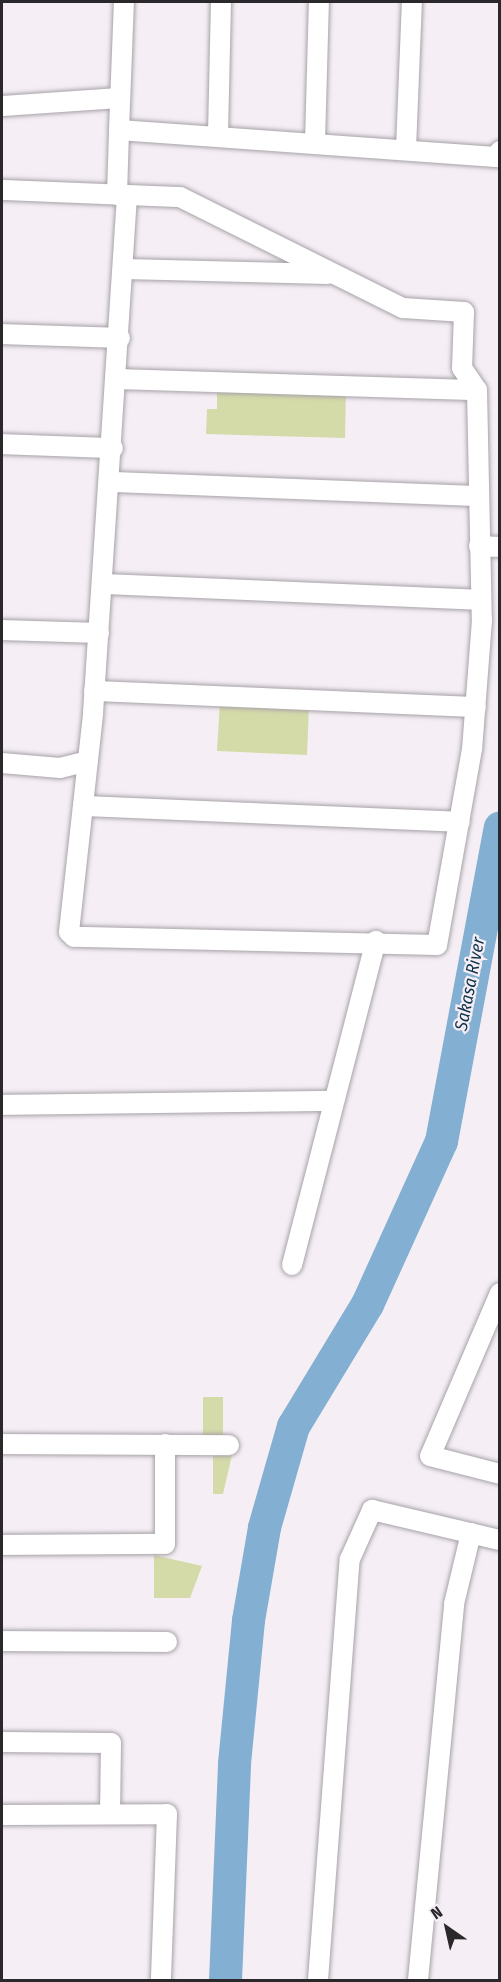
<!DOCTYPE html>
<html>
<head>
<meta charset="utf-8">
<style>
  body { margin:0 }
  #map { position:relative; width:501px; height:1982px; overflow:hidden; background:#f5eff5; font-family:"Fira Sans Condensed",sans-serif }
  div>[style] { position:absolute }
  .green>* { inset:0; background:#d5daa9 }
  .river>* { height:33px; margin:-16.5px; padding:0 16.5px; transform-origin:16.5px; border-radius:16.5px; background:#83afd2 }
  .roads { filter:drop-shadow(0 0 2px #a7a2a8) drop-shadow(0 0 2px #a7a2a8) }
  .street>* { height:20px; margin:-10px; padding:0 10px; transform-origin:10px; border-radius:10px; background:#fff }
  span { translate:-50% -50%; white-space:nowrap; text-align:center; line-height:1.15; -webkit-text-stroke:4.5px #f5eff5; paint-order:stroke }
  .water-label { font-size:18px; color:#10334c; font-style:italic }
  .frame { position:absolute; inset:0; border:3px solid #2a282a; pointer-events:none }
  .north { position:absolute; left:417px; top:1898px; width:60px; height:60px; -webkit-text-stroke:4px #f5eff5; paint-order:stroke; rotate:326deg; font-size:16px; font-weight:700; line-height:24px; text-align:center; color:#2a282a }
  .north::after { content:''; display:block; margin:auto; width:21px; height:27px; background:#2a282a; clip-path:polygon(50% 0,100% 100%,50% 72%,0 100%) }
</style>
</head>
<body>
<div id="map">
  <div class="green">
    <div style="clip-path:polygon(217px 387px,346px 391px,345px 438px,206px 434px,207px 409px,217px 409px)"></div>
    <div style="clip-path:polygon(220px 702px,309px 705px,307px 755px,217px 751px)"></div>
    <div style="clip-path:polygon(203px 1397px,223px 1397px,223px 1435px,203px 1435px)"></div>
    <div style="clip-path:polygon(213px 1454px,232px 1455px,223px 1494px,213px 1494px)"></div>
    <div style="clip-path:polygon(154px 1555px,202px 1566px,190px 1598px,154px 1598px)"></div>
  </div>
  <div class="river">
    <div style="left:225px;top:1980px;width:217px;rotate:-87.6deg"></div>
    <div style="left:234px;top:1763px;width:144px;rotate:-84.4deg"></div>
    <div style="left:248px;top:1620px;width:94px;rotate:-80.2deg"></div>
    <div style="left:264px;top:1527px;width:105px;rotate:-74deg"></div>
    <div style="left:293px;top:1426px;width:143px;rotate:-58.8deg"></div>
    <div style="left:367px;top:1304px;width:179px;rotate:-65.6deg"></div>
    <div style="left:441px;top:1141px;width:319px;rotate:-79.4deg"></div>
  </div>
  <div class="roads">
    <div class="street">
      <div style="left:2px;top:106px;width:118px;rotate:-3.9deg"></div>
      <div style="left:119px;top:130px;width:128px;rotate:-87.8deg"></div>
      <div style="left:218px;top:134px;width:132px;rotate:-88.7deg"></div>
      <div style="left:315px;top:142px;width:140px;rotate:-88.4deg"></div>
      <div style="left:406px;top:149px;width:147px;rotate:-87.7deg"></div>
      <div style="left:2px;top:190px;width:178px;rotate:2.3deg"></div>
      <div style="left:180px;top:197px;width:249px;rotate:26.5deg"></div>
      <div style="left:403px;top:308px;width:61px;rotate:3.8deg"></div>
      <div style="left:464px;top:312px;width:56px;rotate:92deg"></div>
      <div style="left:462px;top:368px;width:27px;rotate:56deg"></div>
      <div style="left:477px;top:390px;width:230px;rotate:88.8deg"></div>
      <div style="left:482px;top:620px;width:129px;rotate:94.4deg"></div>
      <div style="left:472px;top:749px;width:199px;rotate:100.1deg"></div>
      <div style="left:437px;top:945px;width:363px;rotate:-178.7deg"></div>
      <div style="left:74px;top:937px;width:7px;rotate:-135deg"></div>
      <div style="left:69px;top:932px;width:220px;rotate:-83.7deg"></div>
      <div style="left:93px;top:713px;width:519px;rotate:-86.24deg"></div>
      <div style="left:117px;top:195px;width:65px;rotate:-88.2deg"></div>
      <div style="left:119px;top:130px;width:381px;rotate:4.1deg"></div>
      <div style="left:499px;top:157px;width:6px;rotate:-81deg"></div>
      <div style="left:124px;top:269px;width:204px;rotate:1.4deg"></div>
      <div style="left:2px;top:334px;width:118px;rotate:1.9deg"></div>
      <div style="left:118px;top:379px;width:359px;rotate:1.8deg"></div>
      <div style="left:2px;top:444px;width:111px;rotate:2.1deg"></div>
      <div style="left:111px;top:482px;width:368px;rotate:2.2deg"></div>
      <div style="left:479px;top:546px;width:21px;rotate:3deg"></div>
      <div style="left:103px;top:584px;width:377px;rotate:2.4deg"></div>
      <div style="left:2px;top:630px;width:97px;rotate:1.8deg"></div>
      <div style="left:94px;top:691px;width:382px;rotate:2.4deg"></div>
      <div style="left:2px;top:763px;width:58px;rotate:4.9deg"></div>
      <div style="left:60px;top:768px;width:29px;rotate:-14deg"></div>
      <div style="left:83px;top:806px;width:377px;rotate:2.4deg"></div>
      <div style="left:2px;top:1105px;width:328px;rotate:-0.7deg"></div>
      <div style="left:292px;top:1265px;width:335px;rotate:-75.5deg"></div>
      <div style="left:500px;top:1293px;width:177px;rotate:113.2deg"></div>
      <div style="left:430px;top:1456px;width:72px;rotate:14.4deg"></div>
      <div style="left:2px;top:1444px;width:227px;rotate:0.3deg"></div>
      <div style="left:2px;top:1545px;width:163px;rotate:-0.4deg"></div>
      <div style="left:165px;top:1544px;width:100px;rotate:-90deg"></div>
      <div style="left:2px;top:1641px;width:165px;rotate:0.3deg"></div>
      <div style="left:2px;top:1742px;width:109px;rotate:0.5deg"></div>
      <div style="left:111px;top:1743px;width:71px;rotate:90.8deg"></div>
      <div style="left:2px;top:1815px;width:165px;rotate:-0.3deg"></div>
      <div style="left:167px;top:1814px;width:166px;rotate:92.1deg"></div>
      <div style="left:318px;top:1980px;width:422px;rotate:-85.7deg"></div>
      <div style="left:350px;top:1559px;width:54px;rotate:-65.8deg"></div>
      <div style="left:372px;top:1510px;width:131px;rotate:13.2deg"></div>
      <div style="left:418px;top:1980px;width:378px;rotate:-84.5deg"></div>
      <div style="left:454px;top:1604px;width:73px;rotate:-76.5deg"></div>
    </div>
  </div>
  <div class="water-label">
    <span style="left:470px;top:984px;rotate:-79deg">Sakasa River</span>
  </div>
  <div class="frame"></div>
  <div class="north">N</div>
</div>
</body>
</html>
